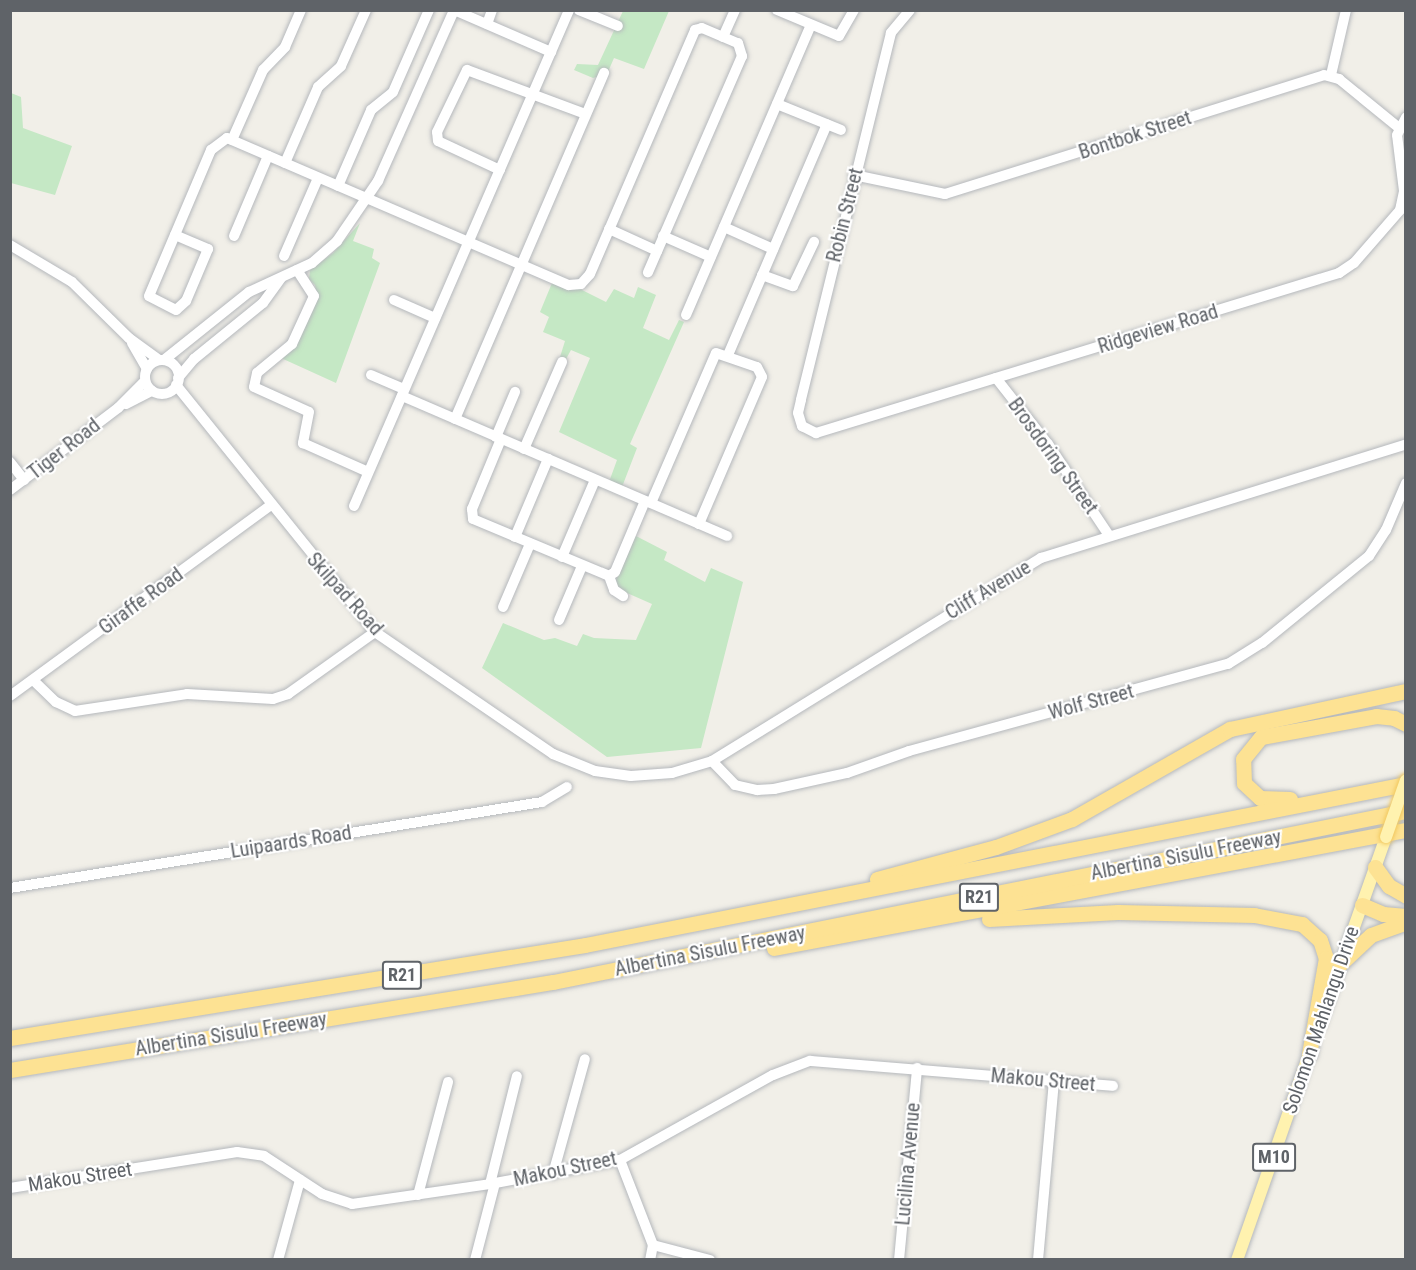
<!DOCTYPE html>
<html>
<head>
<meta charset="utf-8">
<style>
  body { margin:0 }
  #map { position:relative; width:1416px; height:1270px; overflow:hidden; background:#f1efe8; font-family:"Roboto Condensed",sans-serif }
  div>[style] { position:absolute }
  .green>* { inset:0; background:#c5e8c5 }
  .roads { filter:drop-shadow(0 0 2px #b5b8bc) drop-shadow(0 0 2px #b5b8bc) }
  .minor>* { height:10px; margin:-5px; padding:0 5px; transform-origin:5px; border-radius:5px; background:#fff }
  .minor>.ring { margin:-5px; padding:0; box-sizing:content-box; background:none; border:10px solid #fff; border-radius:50% }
  .major>* { height:12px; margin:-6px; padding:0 6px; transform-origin:6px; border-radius:6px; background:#fff2af }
  .highway>* { height:15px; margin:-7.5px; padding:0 7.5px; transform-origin:7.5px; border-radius:7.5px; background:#fde293 }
  .bridges { filter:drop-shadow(0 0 2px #f2c960) drop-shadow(0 0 2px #f2c960) }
  .major-bridge>* { height:12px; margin:-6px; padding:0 6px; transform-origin:6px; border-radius:6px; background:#fff2af }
  span { translate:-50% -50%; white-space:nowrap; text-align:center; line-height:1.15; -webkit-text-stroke:4.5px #fff; paint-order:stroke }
  .shield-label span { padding:2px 4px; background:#fff; border:2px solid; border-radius:4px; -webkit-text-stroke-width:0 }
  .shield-label { font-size:18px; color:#5f6368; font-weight:700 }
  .street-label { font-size:20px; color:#5f6368 }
  .frame { position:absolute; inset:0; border:12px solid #5f6368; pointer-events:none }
</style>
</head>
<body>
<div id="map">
  <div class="green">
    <div style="clip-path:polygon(623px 11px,669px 11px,644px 69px,614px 58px,607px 74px,593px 78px,574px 70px,577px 64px,598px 65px)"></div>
    <div style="clip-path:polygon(11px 93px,21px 97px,23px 128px,72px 146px,55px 195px,11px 183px)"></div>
    <div style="clip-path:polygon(360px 223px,353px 241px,374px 249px,372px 258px,380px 263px,336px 383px,281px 358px,317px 297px,315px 285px,309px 279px,310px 270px,333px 253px)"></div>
    <div style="clip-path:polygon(552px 283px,580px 289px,606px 302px,614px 289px,634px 298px,638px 287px,656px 295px,643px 328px,669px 340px,679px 320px,684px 322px,630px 444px,637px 448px,622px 487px,609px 482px,617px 460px,559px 432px,590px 358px,571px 350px,566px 359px,560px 357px,565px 341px,543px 332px,549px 317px,540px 312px)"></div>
    <div style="clip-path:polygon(636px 536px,667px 552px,664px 560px,705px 582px,711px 568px,743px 582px,701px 748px,607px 757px,482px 668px,503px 623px,544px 640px,555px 638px,577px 646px,583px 634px,594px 638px,636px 640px,652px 604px,618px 589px,615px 582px)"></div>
  </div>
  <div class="roads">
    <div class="minor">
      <div style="left:454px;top:10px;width:106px;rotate:23.4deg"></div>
      <div style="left:579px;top:10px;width:42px;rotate:22.3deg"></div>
      <div style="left:777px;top:10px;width:67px;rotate:22.8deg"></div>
      <div style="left:839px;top:36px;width:30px;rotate:-60deg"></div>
      <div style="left:910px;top:10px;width:30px;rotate:130deg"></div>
      <div style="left:891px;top:33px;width:378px;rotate:103.8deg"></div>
      <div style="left:801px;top:400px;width:13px;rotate:103deg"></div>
      <div style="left:798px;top:413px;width:14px;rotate:73deg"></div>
      <div style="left:802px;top:426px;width:16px;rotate:27deg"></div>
      <div style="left:816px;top:433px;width:547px;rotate:-17.01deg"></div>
      <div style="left:1339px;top:273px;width:18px;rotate:-34deg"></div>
      <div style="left:1354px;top:263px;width:70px;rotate:-49deg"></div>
      <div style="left:1400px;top:210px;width:19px;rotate:-78deg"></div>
      <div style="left:1404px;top:191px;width:56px;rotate:-97.1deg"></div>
      <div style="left:1397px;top:135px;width:20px;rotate:-63deg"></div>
      <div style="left:487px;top:24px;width:15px;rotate:-70deg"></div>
      <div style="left:723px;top:37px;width:30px;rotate:-66deg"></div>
      <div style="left:1331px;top:75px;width:67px;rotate:-77deg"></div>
      <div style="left:777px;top:104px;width:69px;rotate:22.1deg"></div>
      <div style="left:232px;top:140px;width:77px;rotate:-66.1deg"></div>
      <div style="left:263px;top:70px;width:32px;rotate:-46deg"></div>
      <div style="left:285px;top:47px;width:40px;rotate:-66.6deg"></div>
      <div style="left:285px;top:163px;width:83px;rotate:-66.5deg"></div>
      <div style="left:318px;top:87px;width:31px;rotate:-42deg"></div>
      <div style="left:341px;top:66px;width:61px;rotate:-65.9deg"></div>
      <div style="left:500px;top:170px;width:68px;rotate:-154.9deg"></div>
      <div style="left:438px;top:141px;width:9px;rotate:-96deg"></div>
      <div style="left:437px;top:132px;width:69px;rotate:-64.2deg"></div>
      <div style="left:467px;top:70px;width:126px;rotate:20.4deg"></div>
      <div style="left:854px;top:175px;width:93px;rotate:11.8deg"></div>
      <div style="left:945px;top:194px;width:397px;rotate:-17.4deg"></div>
      <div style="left:1324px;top:75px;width:16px;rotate:15deg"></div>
      <div style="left:1339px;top:79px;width:77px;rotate:39.2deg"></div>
      <div style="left:338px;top:186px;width:83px;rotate:-66.5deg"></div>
      <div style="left:371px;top:110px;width:28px;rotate:-39deg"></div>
      <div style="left:393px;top:92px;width:90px;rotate:-66.3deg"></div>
      <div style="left:724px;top:227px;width:54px;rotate:24.2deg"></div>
      <div style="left:609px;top:229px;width:53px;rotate:24.6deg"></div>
      <div style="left:175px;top:235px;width:36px;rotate:23deg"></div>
      <div style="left:208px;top:249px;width:56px;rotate:112.9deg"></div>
      <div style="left:186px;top:301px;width:13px;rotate:138deg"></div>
      <div style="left:176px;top:310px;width:30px;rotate:-153deg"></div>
      <div style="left:149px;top:296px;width:159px;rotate:-67deg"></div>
      <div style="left:211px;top:150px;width:20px;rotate:-37deg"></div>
      <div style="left:227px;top:138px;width:372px;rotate:23.3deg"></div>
      <div style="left:569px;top:285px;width:12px;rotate:-5deg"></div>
      <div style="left:581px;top:284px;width:13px;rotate:-48deg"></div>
      <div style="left:590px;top:274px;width:266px;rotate:-66.7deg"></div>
      <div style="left:695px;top:30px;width:7px;rotate:-16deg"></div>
      <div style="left:702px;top:28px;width:39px;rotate:23deg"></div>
      <div style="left:738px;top:43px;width:14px;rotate:73deg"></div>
      <div style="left:742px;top:56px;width:236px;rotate:113.5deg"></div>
      <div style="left:234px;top:236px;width:87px;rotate:-67deg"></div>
      <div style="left:663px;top:236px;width:52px;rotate:23.6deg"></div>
      <div style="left:10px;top:245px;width:72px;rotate:30.8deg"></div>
      <div style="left:72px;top:282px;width:80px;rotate:44.5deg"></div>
      <div style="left:129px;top:338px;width:37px;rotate:36deg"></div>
      <div style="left:284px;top:256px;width:85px;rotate:-66.4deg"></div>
      <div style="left:297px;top:270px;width:31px;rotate:57deg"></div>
      <div style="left:314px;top:296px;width:53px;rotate:114.6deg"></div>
      <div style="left:292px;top:344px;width:45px;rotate:140.4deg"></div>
      <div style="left:257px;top:373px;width:14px;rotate:102deg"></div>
      <div style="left:254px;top:387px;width:60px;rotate:24.4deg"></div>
      <div style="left:309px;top:412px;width:32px;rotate:101deg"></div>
      <div style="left:303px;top:443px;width:71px;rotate:24deg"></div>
      <div style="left:762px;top:275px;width:33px;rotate:20deg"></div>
      <div style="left:793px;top:286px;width:49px;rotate:-64.5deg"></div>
      <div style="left:394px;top:300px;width:45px;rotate:23.7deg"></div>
      <div style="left:686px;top:315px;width:316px;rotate:-66.7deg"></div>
      <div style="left:132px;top:343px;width:30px;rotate:60deg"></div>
      <div style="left:728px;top:355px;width:251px;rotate:-66.8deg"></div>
      <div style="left:164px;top:360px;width:109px;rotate:-38.7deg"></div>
      <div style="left:249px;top:292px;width:69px;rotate:-24.7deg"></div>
      <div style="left:312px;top:263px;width:33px;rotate:-41deg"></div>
      <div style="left:337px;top:241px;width:73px;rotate:-55.7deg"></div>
      <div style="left:378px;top:181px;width:187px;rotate:-66deg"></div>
      <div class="ring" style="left:145px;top:360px;width:24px;height:24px"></div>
      <div style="left:371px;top:375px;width:36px;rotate:23deg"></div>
      <div style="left:178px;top:378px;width:25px;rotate:-50deg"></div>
      <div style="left:194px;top:359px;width:89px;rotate:-39.1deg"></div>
      <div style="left:263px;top:303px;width:31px;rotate:-54deg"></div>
      <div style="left:996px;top:378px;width:84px;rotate:51.8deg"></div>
      <div style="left:1048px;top:444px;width:108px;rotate:56.3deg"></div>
      <div style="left:176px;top:385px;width:317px;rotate:51.1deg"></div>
      <div style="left:375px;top:632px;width:216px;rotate:34.4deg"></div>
      <div style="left:553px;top:754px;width:45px;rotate:22deg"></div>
      <div style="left:595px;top:771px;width:36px;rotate:8deg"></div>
      <div style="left:631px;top:776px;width:41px;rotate:-4.2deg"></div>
      <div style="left:672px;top:773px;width:42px;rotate:-16.7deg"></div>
      <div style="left:712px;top:761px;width:387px;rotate:-31.7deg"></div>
      <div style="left:1041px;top:558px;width:382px;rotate:-17.3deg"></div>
      <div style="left:402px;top:396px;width:354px;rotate:23.3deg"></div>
      <div style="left:126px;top:404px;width:29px;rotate:-27deg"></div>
      <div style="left:455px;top:419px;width:377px;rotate:-66.7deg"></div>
      <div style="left:496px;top:437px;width:49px;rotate:-67.1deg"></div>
      <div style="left:501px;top:439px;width:76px;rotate:112.5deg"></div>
      <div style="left:472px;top:509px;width:10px;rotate:84deg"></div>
      <div style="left:473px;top:519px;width:147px;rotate:22.7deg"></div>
      <div style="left:609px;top:576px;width:7px;rotate:-34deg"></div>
      <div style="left:615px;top:572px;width:77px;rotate:-67.1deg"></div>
      <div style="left:524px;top:449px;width:95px;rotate:-66.4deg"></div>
      <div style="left:10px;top:462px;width:23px;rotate:52deg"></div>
      <div style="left:10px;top:490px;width:136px;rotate:-37.2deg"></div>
      <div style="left:118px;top:408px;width:38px;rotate:-45deg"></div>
      <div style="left:651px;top:503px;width:163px;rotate:-66.6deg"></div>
      <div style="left:716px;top:353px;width:43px;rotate:18.9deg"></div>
      <div style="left:757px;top:367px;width:11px;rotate:63deg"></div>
      <div style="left:762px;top:377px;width:160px;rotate:113.2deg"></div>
      <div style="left:354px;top:506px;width:541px;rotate:-66.56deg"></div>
      <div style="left:515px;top:537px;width:85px;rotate:-67.1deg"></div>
      <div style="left:562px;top:557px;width:84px;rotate:-66.8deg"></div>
      <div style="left:609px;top:576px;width:15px;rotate:70deg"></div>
      <div style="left:614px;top:590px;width:11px;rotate:34deg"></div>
      <div style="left:503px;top:607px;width:69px;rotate:-66.8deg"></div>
      <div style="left:559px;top:620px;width:59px;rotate:-66.9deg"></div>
      <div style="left:33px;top:680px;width:32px;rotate:44deg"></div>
      <div style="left:56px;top:702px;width:21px;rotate:25deg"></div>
      <div style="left:75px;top:711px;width:113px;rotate:-8.6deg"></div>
      <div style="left:187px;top:694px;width:86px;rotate:3.3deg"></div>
      <div style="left:273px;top:699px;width:16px;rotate:-18deg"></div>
      <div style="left:288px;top:694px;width:107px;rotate:-35.5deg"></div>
      <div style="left:10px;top:696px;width:323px;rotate:-36.2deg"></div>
      <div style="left:712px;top:761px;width:33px;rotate:46deg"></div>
      <div style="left:735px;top:785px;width:23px;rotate:13deg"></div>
      <div style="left:757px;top:790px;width:17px;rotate:-3deg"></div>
      <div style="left:774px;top:789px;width:75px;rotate:-12.4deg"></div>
      <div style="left:847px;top:773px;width:66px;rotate:-19.5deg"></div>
      <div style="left:909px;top:751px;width:331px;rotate:-15.3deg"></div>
      <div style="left:1228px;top:664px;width:40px;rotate:-32deg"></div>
      <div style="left:1262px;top:643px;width:138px;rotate:-39.1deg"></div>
      <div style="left:1369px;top:556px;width:31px;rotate:-57deg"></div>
      <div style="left:1386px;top:530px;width:51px;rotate:-66.9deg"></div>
      <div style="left:10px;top:888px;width:539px;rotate:-9.18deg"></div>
      <div style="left:542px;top:802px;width:29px;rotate:-31deg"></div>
      <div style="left:620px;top:1160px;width:91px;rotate:68.8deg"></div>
      <div style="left:653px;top:1245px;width:15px;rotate:101deg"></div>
      <div style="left:553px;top:1174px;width:119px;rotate:-74.5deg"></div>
      <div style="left:490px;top:1184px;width:111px;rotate:-76deg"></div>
      <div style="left:10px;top:1188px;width:230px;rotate:-9deg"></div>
      <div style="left:237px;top:1152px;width:27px;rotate:8deg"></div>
      <div style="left:264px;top:1156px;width:69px;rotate:33.2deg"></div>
      <div style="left:322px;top:1194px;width:32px;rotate:18deg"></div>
      <div style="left:352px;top:1204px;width:139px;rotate:-8.2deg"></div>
      <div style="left:490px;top:1184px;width:132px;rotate:-10.5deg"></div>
      <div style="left:620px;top:1160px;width:175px;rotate:-29.1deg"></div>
      <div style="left:773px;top:1075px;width:40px;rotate:-21deg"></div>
      <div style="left:810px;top:1061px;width:304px;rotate:4.7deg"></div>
      <div style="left:418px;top:1195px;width:117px;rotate:-75.1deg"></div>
      <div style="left:653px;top:1245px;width:59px;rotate:14.7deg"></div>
      <div style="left:278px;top:1260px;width:83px;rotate:-74.6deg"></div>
      <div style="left:475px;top:1260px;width:80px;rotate:-75.4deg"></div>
      <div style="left:899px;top:1260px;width:193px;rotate:-84.6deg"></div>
      <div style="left:1038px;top:1260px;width:180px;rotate:-84.9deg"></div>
    </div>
    <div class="major">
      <div style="left:1319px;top:1026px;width:201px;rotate:-70.5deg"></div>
      <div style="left:1237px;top:1260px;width:227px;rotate:-70.7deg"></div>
    </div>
    <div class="highway">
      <div style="left:1290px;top:799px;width:30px;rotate:-178deg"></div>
      <div style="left:1260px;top:798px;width:22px;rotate:-137deg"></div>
      <div style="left:1244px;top:783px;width:24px;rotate:-92deg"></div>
      <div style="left:1243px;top:759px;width:28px;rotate:-51deg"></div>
      <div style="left:1261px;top:737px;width:117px;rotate:-10.3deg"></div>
      <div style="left:1376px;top:716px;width:18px;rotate:6deg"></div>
      <div style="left:1394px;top:718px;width:13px;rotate:27deg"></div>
      <div style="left:1375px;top:867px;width:24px;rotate:54deg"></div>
      <div style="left:1389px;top:886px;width:20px;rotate:30deg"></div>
      <div style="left:877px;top:879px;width:123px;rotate:-15.1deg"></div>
      <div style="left:996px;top:847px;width:81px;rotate:-20.2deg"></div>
      <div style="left:1072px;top:819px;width:182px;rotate:-29.7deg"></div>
      <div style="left:1230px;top:729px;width:180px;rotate:-12.2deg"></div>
      <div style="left:1362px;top:905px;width:23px;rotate:23deg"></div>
      <div style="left:1383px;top:914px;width:23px;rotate:5deg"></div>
      <div style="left:989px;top:919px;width:129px;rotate:-3.1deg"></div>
      <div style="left:1118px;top:912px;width:136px;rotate:1.3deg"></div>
      <div style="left:1254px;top:915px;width:49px;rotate:10.6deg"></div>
      <div style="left:1302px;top:924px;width:24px;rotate:42deg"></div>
      <div style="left:1320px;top:940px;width:19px;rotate:72deg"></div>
      <div style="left:1326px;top:958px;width:97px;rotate:100deg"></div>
      <div style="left:774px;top:948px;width:643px;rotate:-10.58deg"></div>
      <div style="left:1340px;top:964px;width:42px;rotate:-43.1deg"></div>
      <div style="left:1371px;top:935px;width:37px;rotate:-20deg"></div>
      <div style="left:10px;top:1038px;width:582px;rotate:-9.19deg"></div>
      <div style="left:585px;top:945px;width:837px;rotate:-11.1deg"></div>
      <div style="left:10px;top:1070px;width:550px;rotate:-9.21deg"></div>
      <div style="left:553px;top:982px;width:870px;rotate:-11.34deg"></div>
    </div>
  </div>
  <div class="bridges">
    <div class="major-bridge">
      <div style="left:1386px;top:837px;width:60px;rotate:-70.7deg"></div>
    </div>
  </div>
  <div class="shield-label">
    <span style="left:979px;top:897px">R21</span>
    <span style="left:402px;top:975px">R21</span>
    <span style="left:1274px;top:1157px">M10</span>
  </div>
  <div class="street-label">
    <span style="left:1135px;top:135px;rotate:-18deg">Bontbok Street</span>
    <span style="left:845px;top:215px;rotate:-76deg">Robin Street</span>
    <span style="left:1158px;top:329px;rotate:-17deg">Ridgeview Road</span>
    <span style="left:64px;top:449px;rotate:-38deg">Tiger Road</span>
    <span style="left:1053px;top:456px;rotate:54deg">Brosdoring Street</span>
    <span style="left:988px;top:590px;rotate:-31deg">Cliff Avenue</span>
    <span style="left:345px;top:594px;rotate:48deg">Skilpad Road</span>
    <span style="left:141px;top:601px;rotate:-36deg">Giraffe Road</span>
    <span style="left:1091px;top:702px;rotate:-15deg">Wolf Street</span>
    <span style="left:291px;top:842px;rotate:-9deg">Luipaards Road</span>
    <span style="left:1186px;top:855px;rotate:-11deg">Albertina Sisulu Freeway</span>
    <span style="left:710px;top:951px;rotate:-11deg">Albertina Sisulu Freeway</span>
    <span style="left:1321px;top:1020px;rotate:-71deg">Solomon Mahlangu Drive</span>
    <span style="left:231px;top:1034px;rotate:-9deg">Albertina Sisulu Freeway</span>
    <span style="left:1043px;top:1080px;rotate:5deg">Makou Street</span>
    <span style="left:908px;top:1164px;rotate:-85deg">Lucilina Avenue</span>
    <span style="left:565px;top:1169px;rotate:-12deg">Makou Street</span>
    <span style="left:80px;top:1177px;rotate:-9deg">Makou Street</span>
  </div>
  <div class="frame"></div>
</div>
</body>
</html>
